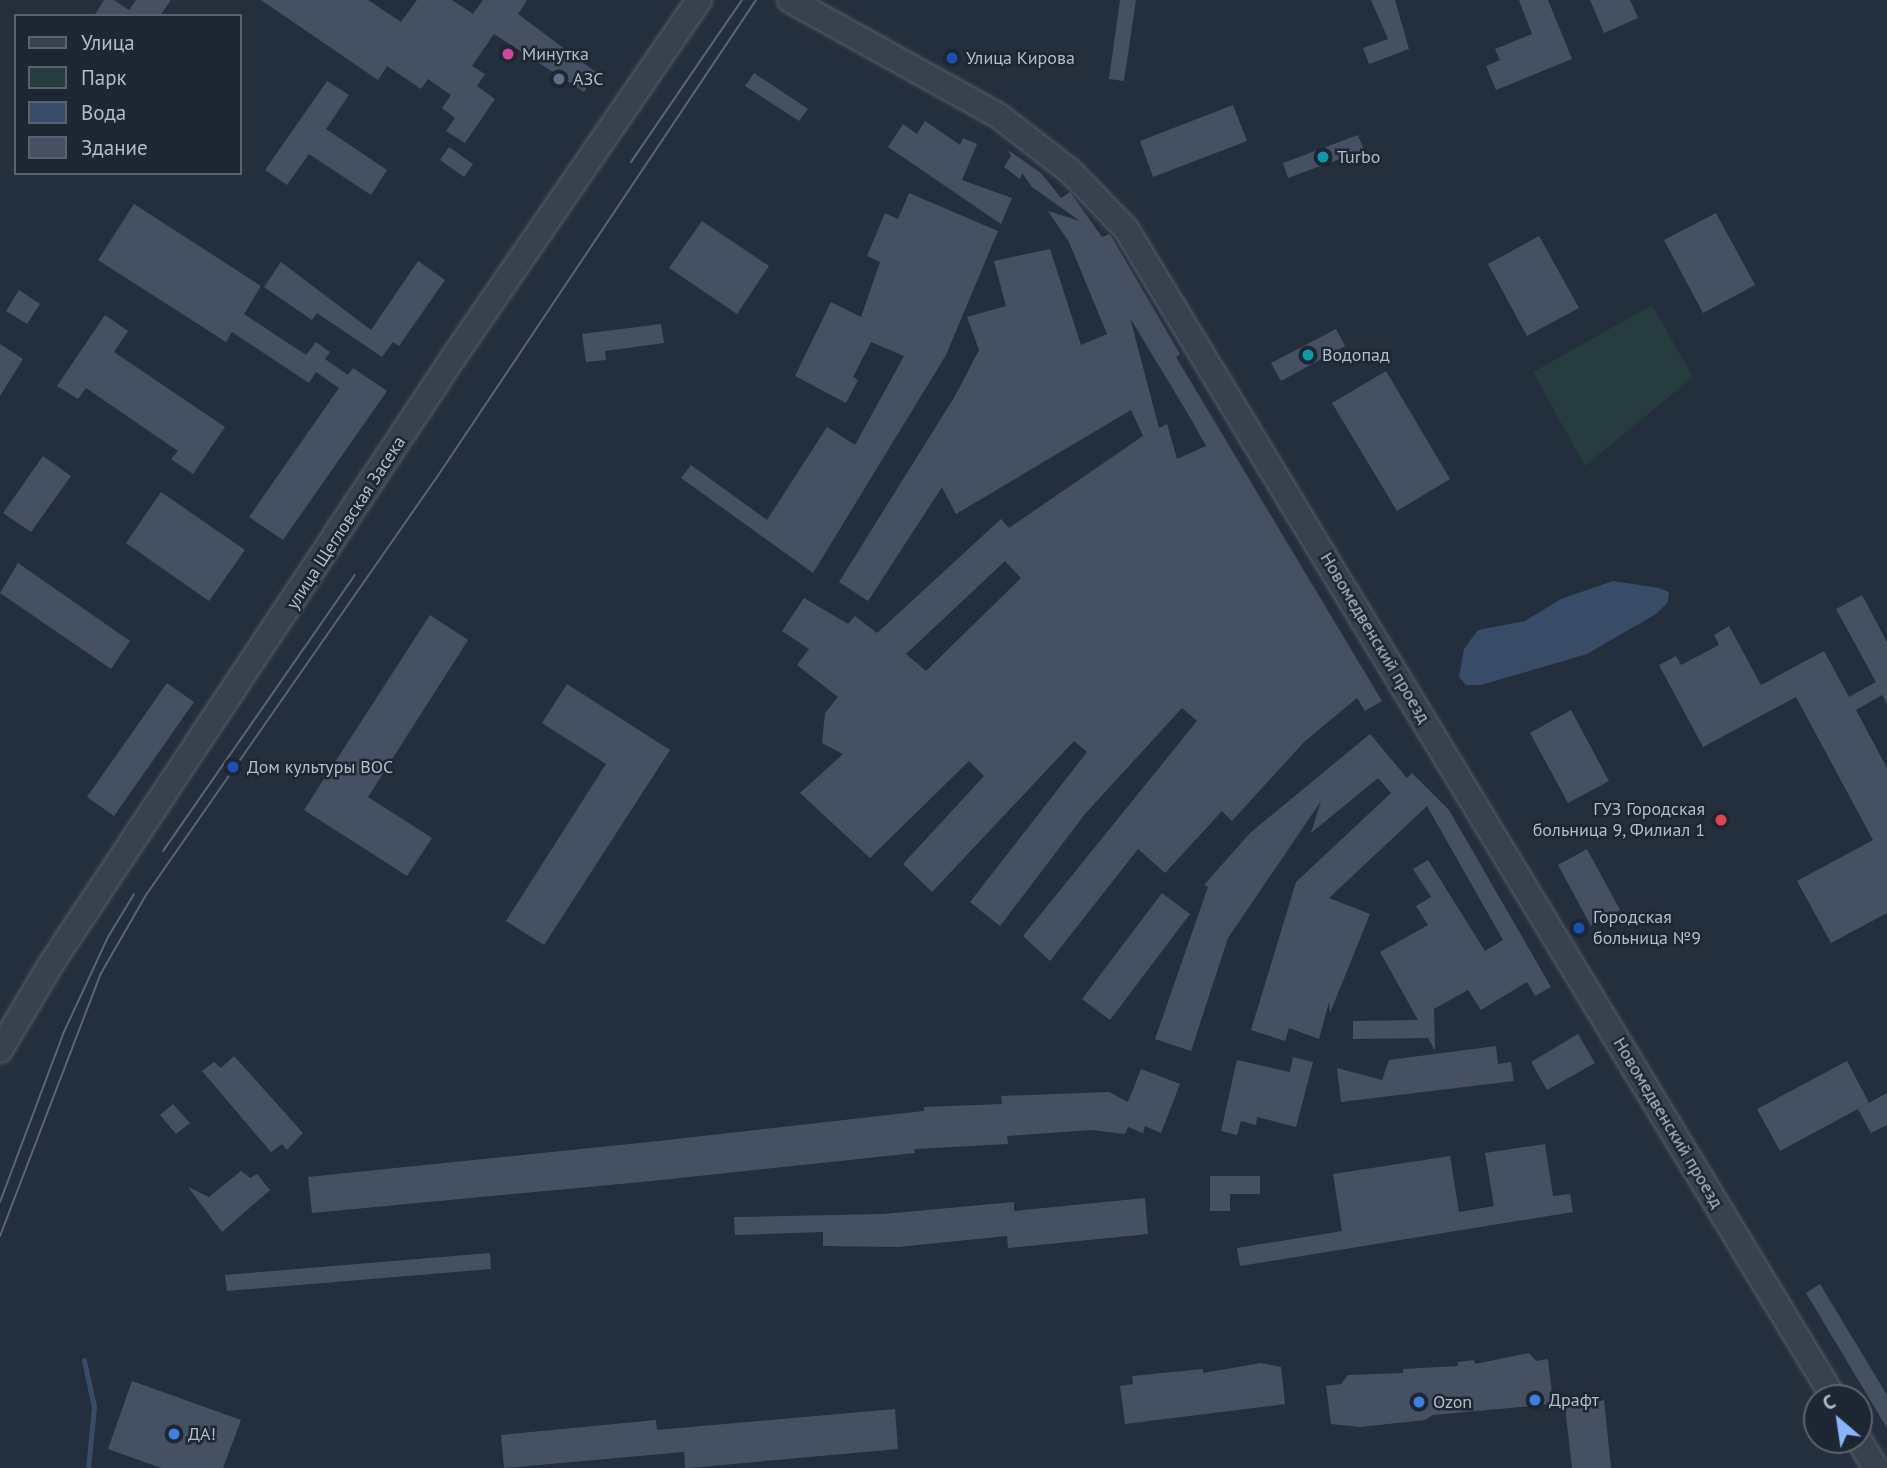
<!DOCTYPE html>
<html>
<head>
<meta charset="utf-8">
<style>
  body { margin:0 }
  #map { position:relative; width:1887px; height:1468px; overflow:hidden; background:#242f3e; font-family:"PT Sans",sans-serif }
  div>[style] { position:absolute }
  .green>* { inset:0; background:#263c3f }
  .water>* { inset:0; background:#394c67 }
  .stream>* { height:5px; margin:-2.5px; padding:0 2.5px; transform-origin:2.5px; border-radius:2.5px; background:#394c67 }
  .building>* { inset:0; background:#455162 }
  .roads { filter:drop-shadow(0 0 2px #565f6c) drop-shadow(0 0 2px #565f6c) }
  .minor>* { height:24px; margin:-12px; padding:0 12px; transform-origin:12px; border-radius:12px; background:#38414e }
  .tram>* { height:2px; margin:-1px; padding:0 1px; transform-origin:1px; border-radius:1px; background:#5a6575 }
  .dots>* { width:19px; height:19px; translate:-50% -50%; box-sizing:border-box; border:4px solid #1d2633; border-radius:50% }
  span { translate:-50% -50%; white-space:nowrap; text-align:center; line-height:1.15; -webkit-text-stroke:5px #1d2633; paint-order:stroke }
  .poi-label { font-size:18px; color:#b4bcc9 }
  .left { translate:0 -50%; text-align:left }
  .right { translate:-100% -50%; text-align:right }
  .street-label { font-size:18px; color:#b4bcc9 }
  .legend { position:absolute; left:14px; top:14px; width:228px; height:161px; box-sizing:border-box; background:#1d2633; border:2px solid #59626f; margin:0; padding:9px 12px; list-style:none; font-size:21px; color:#b4bcc9 }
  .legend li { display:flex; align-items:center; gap:14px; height:35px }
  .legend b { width:35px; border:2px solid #59626f }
  .north { position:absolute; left:1803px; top:1384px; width:70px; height:70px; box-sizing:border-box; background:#1d2633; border:2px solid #59626f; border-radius:50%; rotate:331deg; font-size:19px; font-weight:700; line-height:28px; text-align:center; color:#b4bcc9 }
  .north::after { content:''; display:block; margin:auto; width:24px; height:32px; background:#8ab4f8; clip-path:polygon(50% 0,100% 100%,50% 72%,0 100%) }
</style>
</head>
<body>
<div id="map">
  <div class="green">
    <div style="clip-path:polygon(1652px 305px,1693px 377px,1585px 466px,1533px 372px)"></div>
  </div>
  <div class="water">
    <div style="clip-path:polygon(1613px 581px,1659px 588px,1669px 592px,1668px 602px,1656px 614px,1587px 654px,1481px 685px,1466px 685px,1459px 677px,1464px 649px,1478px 630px,1525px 621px,1561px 599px)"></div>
  </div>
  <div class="stream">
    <div style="left:84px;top:1360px;width:48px;rotate:78deg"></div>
    <div style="left:94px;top:1407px;width:61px;rotate:95.6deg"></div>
  </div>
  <div class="building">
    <div style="clip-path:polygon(104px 0,114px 0,129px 10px,136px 0,171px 0,160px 16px,94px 16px)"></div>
    <div style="clip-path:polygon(261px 0,368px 0,401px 22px,417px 0,452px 0,473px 14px,483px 0,527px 0,518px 14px,597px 73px,584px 92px,494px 34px,472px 66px,485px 74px,477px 86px,495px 99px,465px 143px,446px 131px,455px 118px,442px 108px,451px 95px,428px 79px,421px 89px,387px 66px,378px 80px)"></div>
    <div style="clip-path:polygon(1120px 0,1136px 0,1124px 81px,1109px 79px)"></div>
    <div style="clip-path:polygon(1371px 0,1395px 0,1409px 49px,1369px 64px,1363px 48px,1388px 39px)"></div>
    <div style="clip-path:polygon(1519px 0,1548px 0,1572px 59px,1496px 90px,1486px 66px,1500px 60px,1495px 49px,1532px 34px)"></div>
    <div style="clip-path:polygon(1590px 0,1630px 0,1638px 18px,1604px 33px)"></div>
    <div style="clip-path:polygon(754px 73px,808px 109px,799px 121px,745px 86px)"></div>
    <div style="clip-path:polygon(327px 81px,349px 95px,326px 129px,387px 170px,371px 195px,309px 154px,287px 185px,265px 170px)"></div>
    <div style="clip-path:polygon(1233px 105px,1247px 141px,1153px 177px,1140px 141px)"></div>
    <div style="clip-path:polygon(925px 121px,960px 145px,963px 138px,977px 144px,962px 180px,1012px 198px,1001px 224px,888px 147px,903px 124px,917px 134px)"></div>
    <div style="clip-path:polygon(1358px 135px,1364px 150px,1288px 178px,1283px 163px)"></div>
    <div style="clip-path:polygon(449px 147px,473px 164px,464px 177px,440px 160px)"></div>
    <div style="clip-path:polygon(evenodd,1008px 150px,1041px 173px,1061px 198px,1070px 192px,1102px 237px,1110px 234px,1180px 354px,1176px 357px,1382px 701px,1365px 711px,1357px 698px,1304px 742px,1232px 821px,1222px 811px,1165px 873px,1138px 849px,1050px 961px,1023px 936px,1197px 721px,1182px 708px,1085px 814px,1000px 926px,970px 902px,1087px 752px,1074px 741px,932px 892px,903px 864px,984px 776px,969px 761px,870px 858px,800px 793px,843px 754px,822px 743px,825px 713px,838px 697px,797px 665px,809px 649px,782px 631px,804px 598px,848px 624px,855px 616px,877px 633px,1001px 519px,1009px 528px,1143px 436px,1131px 410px,956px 514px,942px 487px,868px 601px,839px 582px,955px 396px,979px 350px,967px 317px,1006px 306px,994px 261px,1050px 249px,1081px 345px,1107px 334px,1069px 242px,1048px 211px,1080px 221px,1032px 187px,1022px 173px,1020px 179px,1004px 167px,1011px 156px,1008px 150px,1130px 318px,1191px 419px,1206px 446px,1177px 459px,1167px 424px,1159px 428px,1130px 318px,1008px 150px,1005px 561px,1021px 578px,926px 671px,906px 654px,1005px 561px)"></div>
    <div style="clip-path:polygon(909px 193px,998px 231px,946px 355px,813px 573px,681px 478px,691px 465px,767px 520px,827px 427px,855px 445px,904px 356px,871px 342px,853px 377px,858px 380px,846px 403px,795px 376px,831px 302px,861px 317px,880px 262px,867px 256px,885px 213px,898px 219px)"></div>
    <div style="clip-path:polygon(134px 204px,261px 286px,244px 314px,306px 355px,316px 342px,330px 352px,325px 359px,348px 375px,353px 368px,387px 391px,283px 540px,249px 517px,339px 388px,316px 372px,309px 383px,232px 332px,226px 342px,98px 260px)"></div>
    <div style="clip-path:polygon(1716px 213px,1755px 285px,1703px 313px,1664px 240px)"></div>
    <div style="clip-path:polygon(702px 221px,769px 266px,737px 314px,669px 268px)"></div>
    <div style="clip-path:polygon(1539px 236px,1579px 308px,1527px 336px,1488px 264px)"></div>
    <div style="clip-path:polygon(418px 261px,445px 280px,399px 346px,393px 342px,382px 357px,317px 313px,312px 320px,264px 287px,281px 262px,371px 330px)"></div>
    <div style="clip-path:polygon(19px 290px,40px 304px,27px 324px,6px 311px)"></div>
    <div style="clip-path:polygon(105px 315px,128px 331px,114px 352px,225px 427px,193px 474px,171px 459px,178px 451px,86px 388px,78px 399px,57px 386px)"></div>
    <div style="clip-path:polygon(661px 324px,664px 343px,605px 351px,606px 360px,586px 362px,582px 334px)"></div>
    <div style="clip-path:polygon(1336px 329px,1345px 346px,1281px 381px,1271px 363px)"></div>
    <div style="clip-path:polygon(0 344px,23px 359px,0 396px)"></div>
    <div style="clip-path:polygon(1386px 371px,1450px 479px,1397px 511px,1332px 403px)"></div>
    <div style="clip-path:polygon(43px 456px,71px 476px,31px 532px,3px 513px)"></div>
    <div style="clip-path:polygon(161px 492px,245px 550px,209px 601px,126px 543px)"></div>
    <div style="clip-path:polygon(18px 563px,130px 641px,111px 669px,0 593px)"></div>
    <div style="clip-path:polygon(1862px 595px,1887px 642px,1887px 704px,1882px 695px,1856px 710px,1887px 768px,1887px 913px,1831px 943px,1797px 881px,1873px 840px,1796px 697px,1703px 747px,1659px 665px,1676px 656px,1681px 665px,1719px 645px,1714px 635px,1729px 626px,1761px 685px,1824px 651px,1849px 697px,1876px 682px,1836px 609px)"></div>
    <div style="clip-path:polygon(430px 615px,468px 640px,368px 797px,432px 838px,407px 876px,304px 810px)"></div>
    <div style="clip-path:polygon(167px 683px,194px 702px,114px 816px,87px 797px)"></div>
    <div style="clip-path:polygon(567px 684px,670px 750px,544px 945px,506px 921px,606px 764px,542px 723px)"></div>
    <div style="clip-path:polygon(1571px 710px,1609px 781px,1568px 803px,1530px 733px)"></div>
    <div style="clip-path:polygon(1370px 734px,1407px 778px,1412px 773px,1449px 810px,1551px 987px,1535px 996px,1527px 982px,1481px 1010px,1468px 990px,1434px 1009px,1435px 1051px,1428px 1038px,1353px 1039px,1353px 1021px,1418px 1020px,1380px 952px,1428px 925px,1416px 906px,1431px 897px,1413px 869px,1428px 860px,1485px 951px,1503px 940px,1427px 806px,1329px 898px,1370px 914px,1330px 1013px,1329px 1002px,1319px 1039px,1289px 1028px,1285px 1041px,1251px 1030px,1296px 882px,1391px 793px,1378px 778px,1311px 833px,1321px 801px,1228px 938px,1191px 1051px,1155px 1039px,1208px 887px,1204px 885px,1250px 833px)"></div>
    <div style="clip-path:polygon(1587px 849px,1620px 910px,1591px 926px,1558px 865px)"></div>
    <div style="clip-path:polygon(1162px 893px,1190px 914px,1110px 1020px,1082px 999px)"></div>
    <div style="clip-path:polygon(1578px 1034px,1595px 1063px,1547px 1090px,1531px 1062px)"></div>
    <div style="clip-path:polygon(1496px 1046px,1498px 1064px,1511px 1062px,1514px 1081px,1341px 1102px,1337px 1068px,1382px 1080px,1389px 1060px)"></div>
    <div style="clip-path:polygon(234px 1056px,303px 1133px,287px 1150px,282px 1144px,271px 1152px,202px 1071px,214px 1062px,221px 1068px)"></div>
    <div style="clip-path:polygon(1293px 1057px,1313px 1062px,1296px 1127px,1257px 1117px,1256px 1125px,1241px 1121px,1237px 1135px,1221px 1131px,1237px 1060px,1290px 1072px)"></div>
    <div style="clip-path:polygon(1847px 1061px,1869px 1103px,1780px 1151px,1757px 1109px)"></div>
    <div style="clip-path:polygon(1141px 1069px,1180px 1084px,1161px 1133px,1145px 1126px,1143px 1133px,1128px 1127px,1125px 1134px,1092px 1130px,1007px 1136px,1008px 1144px,914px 1149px,915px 1153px,652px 1181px,312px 1213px,308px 1177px,659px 1141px,924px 1111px,924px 1107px,1002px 1104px,1001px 1096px,1109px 1092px,1128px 1102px)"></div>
    <div style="clip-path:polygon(1887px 1093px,1887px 1125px,1871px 1133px,1858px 1109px)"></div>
    <div style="clip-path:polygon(173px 1104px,190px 1123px,176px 1134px,160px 1115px)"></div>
    <div style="clip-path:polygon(1545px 1144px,1553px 1196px,1570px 1194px,1573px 1212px,1240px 1266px,1237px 1248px,1342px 1231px,1333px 1174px,1450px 1156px,1459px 1212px,1494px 1206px,1485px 1153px)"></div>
    <div style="clip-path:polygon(241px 1171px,250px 1178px,257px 1174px,270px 1190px,222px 1232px,188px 1187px,209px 1197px)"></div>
    <div style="clip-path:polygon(1210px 1176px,1260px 1176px,1260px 1194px,1230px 1194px,1230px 1211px,1210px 1211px)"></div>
    <div style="clip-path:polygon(1145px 1198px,1148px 1234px,1008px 1248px,1007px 1236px,898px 1247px,823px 1246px,823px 1232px,735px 1235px,734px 1217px,883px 1214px,1014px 1202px,1014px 1211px)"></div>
    <div style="clip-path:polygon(490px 1253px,491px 1269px,227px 1291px,225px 1275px)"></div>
    <div style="clip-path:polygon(1820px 1284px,1887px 1395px,1887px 1428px,1806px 1293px)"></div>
    <div style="clip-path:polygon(1529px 1353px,1536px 1361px,1548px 1359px,1553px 1404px,1433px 1415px,1425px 1420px,1360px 1427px,1331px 1424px,1326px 1386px,1341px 1384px,1348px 1375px,1403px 1373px,1403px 1369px,1458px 1366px,1458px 1362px,1474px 1360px,1475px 1364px)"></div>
    <div style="clip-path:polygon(1261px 1363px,1281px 1367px,1285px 1404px,1125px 1424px,1120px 1386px,1133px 1384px,1132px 1376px,1203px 1369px,1203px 1373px)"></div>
    <div style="clip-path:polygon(132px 1381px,241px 1420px,223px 1468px,161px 1468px,108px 1449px)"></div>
    <div style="clip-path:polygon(1597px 1394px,1598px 1401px,1604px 1400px,1611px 1468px,1572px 1468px,1564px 1398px)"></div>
    <div style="clip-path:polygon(895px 1409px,898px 1449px,689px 1468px,685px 1468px,684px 1452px,504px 1468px,501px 1435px,656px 1420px,657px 1430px)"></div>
  </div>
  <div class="roads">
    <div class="minor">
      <div style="left:790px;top:0;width:239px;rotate:29deg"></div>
      <div style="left:999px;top:116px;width:90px;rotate:37.8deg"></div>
      <div style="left:1070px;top:171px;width:81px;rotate:46deg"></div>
      <div style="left:1126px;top:229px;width:1367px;rotate:58.8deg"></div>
      <div style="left:0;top:1050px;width:100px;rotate:-59.3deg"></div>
      <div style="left:51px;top:964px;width:731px;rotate:-56.44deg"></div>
      <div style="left:455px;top:355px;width:431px;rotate:-55.5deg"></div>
      <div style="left:1859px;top:1440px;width:33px;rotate:59deg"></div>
    </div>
  </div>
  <div class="tram">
    <div style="left:631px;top:162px;width:196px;rotate:-55.6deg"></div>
    <div style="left:163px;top:851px;width:336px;rotate:-55.2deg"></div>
    <div style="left:0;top:1202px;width:179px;rotate:-69.4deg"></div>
    <div style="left:63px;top:1034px;width:107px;rotate:-65.1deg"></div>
    <div style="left:108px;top:937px;width:50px;rotate:-58.8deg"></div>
    <div style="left:0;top:1236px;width:280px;rotate:-69deg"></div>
    <div style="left:100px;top:975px;width:92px;rotate:-60.1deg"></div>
    <div style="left:146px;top:895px;width:509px;rotate:-55.16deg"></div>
    <div style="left:437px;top:477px;width:574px;rotate:-56.23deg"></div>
  </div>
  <div class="dots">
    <div style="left:508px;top:54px;background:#d1479c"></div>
    <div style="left:952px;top:58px;background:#1a4fb4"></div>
    <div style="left:559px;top:79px;background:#5c6f8a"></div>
    <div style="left:1323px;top:157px;background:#0f9aa8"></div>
    <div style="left:1308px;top:355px;background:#0f9aa8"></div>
    <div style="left:233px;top:767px;background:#1a4fb4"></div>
    <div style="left:1721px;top:820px;background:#e0444e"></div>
    <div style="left:1579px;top:928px;background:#1a4fb4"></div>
    <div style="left:1535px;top:1400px;background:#3f7fe0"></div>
    <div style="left:1419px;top:1402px;background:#3f7fe0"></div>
    <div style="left:174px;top:1434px;background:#3f7fe0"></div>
  </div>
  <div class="poi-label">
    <span class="left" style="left:522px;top:54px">Минутка</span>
    <span class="left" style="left:966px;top:58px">Улица Кирова</span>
    <span class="left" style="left:573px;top:79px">АЗС</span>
    <span class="left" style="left:1337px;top:157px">Turbo</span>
    <span class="left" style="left:1322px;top:355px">Водопад</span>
    <span class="left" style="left:247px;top:767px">Дом культуры ВОС</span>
    <span class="right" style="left:1705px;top:820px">ГУЗ Городская<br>больница 9, Филиал 1</span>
    <span class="left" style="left:1593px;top:928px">Городская<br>больница №9</span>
    <span class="left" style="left:1549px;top:1400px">Драфт</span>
    <span class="left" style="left:1433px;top:1402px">Ozon</span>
    <span class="left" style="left:188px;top:1434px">ДА!</span>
  </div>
  <div class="street-label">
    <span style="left:346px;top:523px;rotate:-57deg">улица Щегловская Засека</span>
    <span style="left:1375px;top:638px;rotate:59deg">Новомедвенский проезд</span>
    <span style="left:1668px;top:1123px;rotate:59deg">Новомедвенский проезд</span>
  </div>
  <ul class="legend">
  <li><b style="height:9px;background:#38414e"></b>Улица</li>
  <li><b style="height:19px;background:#263c3f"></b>Парк</li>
  <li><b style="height:19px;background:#394c67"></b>Вода</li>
  <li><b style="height:19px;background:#455162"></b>Здание</li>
  </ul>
  <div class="north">С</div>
</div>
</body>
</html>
